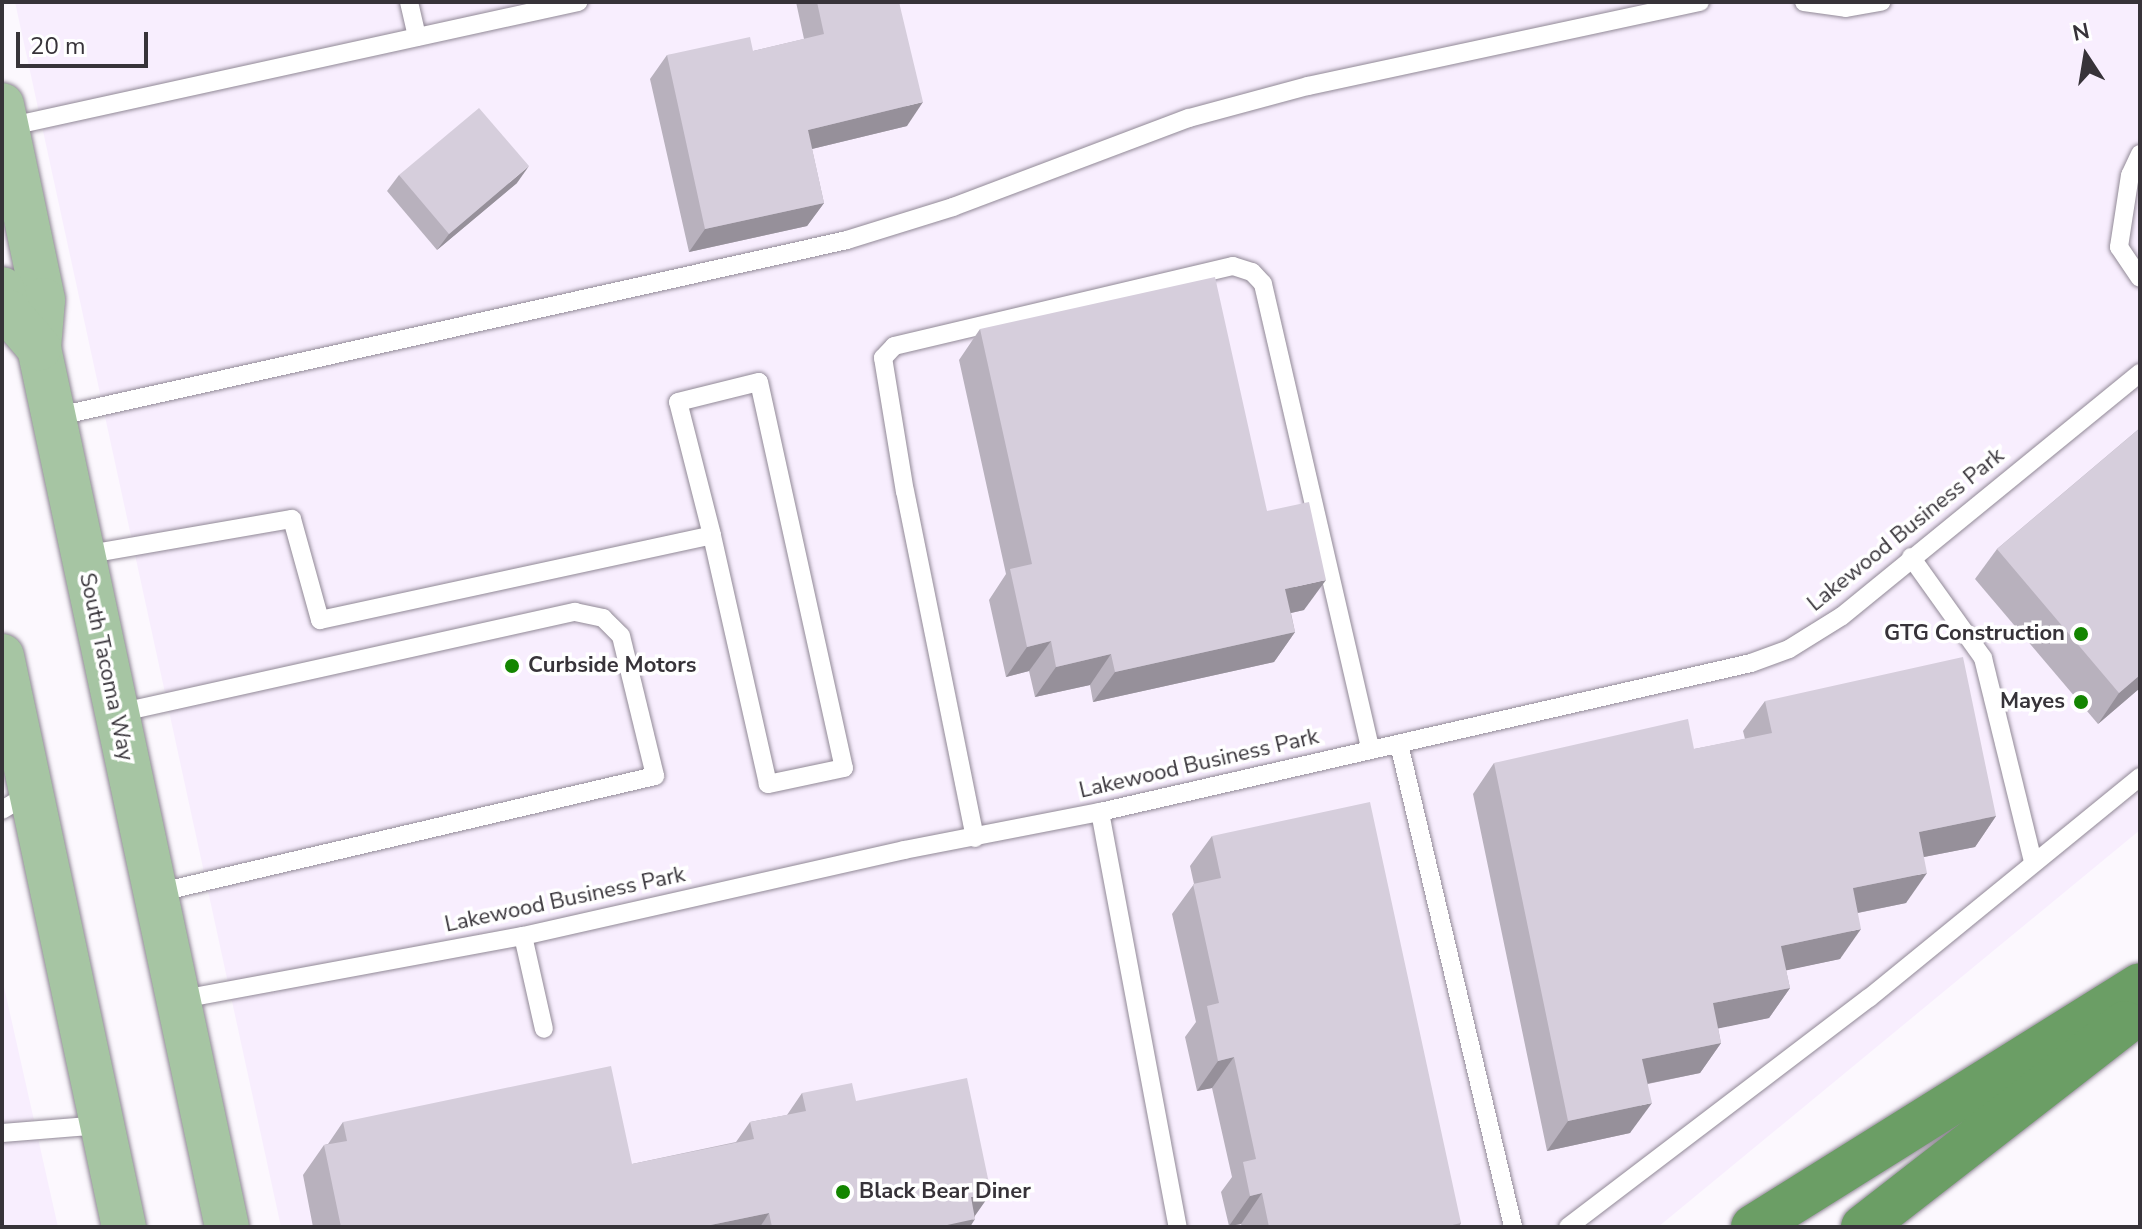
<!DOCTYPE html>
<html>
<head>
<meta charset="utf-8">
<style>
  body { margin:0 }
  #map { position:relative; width:2142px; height:1229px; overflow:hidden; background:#fcf8fe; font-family:"Nunito Sans",sans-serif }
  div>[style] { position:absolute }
  .built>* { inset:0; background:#f8eefe }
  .roads { filter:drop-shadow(0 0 2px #918996) drop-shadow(0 0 2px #918996) }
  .lane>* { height:18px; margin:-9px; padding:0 9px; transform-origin:9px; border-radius:9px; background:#fff }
  .primary>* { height:44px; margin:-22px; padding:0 22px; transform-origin:22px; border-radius:22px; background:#a6c5a3 }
  .highway>* { height:44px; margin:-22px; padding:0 22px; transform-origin:22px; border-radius:22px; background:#6b9e65 }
  .wall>* { inset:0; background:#b8b1bd }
  .shaded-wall>* { inset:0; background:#96909a }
  .building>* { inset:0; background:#d6cedc }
  .dots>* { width:22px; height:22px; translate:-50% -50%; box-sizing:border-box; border:4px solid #fff; border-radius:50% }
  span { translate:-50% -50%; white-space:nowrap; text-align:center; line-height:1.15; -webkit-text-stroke:7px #fff; paint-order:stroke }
  .street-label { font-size:22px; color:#373339 }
  .poi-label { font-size:22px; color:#373339; font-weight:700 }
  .right { translate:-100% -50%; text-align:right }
  .left { translate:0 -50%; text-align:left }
  .frame { position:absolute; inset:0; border:4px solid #373339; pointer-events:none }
  .north { position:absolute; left:2046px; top:16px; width:80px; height:80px; -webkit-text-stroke:6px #fff; paint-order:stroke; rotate:348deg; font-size:22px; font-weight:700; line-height:32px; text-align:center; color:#373339 }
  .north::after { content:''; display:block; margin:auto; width:28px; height:36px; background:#373339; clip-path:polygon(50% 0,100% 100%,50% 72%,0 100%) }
  .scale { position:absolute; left:16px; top:32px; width:132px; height:36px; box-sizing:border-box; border:4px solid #373339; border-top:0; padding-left:10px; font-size:24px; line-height:28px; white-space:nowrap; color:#373339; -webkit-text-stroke:6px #fff; paint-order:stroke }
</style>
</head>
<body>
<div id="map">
  <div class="built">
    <div style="clip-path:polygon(15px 2px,2140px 2px,2140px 830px,1658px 1227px,281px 1227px)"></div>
    <div style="clip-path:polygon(2px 978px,58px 1227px,2px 1227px)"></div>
  </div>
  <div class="roads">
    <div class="lane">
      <div style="left:409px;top:2px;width:36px;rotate:77deg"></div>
      <div style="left:1804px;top:2px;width:42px;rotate:8.1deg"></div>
      <div style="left:1846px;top:8px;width:36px;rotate:-10deg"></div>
      <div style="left:7px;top:127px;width:585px;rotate:-12.35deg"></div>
      <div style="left:2140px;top:154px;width:23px;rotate:115deg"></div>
      <div style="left:2130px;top:175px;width:73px;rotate:98.7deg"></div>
      <div style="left:2119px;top:247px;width:37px;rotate:56deg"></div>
      <div style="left:54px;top:417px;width:813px;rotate:-12.58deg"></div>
      <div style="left:847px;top:240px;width:111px;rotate:-17.3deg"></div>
      <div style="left:953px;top:207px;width:252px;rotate:-20.7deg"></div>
      <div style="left:1189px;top:118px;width:123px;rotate:-15.1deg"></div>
      <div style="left:1308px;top:86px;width:401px;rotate:-12.1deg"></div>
      <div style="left:83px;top:555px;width:212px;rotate:-9.8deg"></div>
      <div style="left:292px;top:519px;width:105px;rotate:74.5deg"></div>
      <div style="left:320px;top:620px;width:401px;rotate:-12.2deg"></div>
      <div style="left:712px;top:535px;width:137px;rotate:-104.3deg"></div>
      <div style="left:678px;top:402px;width:83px;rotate:-13.9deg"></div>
      <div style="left:759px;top:382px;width:395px;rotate:77.6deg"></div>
      <div style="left:844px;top:768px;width:78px;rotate:168.1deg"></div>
      <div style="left:768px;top:784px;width:255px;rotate:-102.7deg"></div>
      <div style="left:1911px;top:557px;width:124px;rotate:54.5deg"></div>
      <div style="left:1983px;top:658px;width:209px;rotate:76.2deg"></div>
      <div style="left:118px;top:713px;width:468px;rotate:-12.5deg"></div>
      <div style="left:575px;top:612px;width:29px;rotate:12deg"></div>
      <div style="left:603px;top:618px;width:25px;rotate:45deg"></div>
      <div style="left:621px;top:636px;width:144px;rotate:76.3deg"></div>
      <div style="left:655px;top:776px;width:513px;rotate:166.8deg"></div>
      <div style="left:1399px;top:744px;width:496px;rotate:76.7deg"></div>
      <div style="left:2px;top:810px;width:33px;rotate:-31deg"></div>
      <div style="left:1100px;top:812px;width:422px;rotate:79.4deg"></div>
      <div style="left:975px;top:838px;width:353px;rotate:-101.4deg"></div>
      <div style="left:905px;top:492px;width:136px;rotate:-99.3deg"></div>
      <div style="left:883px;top:358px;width:16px;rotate:-47deg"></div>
      <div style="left:894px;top:346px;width:348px;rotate:-13.3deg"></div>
      <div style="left:1233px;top:266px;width:20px;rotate:18deg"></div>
      <div style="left:1252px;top:272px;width:16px;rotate:47deg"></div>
      <div style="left:1263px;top:284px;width:478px;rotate:77deg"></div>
      <div style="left:523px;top:936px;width:95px;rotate:77.3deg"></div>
      <div style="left:177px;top:1000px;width:352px;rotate:-10.5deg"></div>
      <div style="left:523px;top:936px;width:391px;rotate:-12.7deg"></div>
      <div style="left:904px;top:850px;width:200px;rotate:-11deg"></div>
      <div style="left:1100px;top:812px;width:668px;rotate:-12.89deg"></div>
      <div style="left:1751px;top:663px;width:40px;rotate:-20.2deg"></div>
      <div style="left:1789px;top:649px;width:62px;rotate:-31.9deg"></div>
      <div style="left:1842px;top:616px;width:385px;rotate:-39.2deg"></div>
      <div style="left:2px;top:1133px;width:100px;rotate:-4.6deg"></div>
      <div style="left:1568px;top:1227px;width:378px;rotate:-37.3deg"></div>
      <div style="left:1869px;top:998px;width:350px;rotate:-39.2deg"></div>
    </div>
    <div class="primary">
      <div style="left:2px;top:105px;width:199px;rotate:78.1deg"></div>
      <div style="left:43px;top:300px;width:48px;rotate:94.8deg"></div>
      <div style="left:39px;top:348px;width:899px;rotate:77.93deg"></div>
      <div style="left:2px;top:289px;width:24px;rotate:75deg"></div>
      <div style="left:8px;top:312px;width:48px;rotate:49.3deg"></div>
      <div style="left:2px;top:656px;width:584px;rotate:77.94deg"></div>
    </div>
    <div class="highway">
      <div style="left:1753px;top:1227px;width:456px;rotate:-32deg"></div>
      <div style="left:1863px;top:1227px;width:332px;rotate:-37.9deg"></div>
    </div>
  </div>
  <div class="wall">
    <div style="clip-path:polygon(796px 2px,899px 2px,907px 126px,812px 149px,824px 203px,807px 226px,689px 252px,650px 79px,667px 55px,753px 51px,804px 39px)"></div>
    <div style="clip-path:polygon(399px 175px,517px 183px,437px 250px,387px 191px)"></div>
    <div style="clip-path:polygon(980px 329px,1267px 511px,1304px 610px,1291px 613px,1295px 632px,1274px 662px,1093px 702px,1090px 685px,1035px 697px,1029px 671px,1006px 677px,989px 600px,1006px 574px,959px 360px)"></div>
    <div style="clip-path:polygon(2140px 428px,2140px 688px,2098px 724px,1975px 579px,1997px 549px)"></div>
    <div style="clip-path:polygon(1765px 701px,1996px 816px,1975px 847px,1924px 857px,1906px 903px,1858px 913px,1840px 959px,1786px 970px,1790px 988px,1769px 1018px,1718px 1028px,1721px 1043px,1700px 1073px,1648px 1084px,1630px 1133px,1547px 1151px,1473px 794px,1494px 763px,1694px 749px,1745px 739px,1743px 731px)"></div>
    <div style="clip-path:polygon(1212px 836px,1461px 1223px,1459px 1227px,1242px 1227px,1241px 1224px,1229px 1226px,1221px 1192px,1232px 1177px,1212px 1088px,1197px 1091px,1185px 1037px,1196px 1022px,1172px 914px,1194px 884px,1190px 866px)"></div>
    <div style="clip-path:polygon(802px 1093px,856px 1101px,975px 1216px,970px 1227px,313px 1227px,303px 1175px,324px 1145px,328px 1144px,343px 1122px,632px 1164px,736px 1142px,750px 1122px,787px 1115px)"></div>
  </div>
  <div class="shaded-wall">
    <div style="clip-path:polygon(923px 102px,907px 126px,791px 154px,808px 130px)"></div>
    <div style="clip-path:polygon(529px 166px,517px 183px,437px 250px,449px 234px)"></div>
    <div style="clip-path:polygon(824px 203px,807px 226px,689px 252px,705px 229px)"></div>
    <div style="clip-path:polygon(1326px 580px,1304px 610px,1264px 619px,1285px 589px)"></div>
    <div style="clip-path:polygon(1295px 632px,1274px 662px,1093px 702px,1115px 672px)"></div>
    <div style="clip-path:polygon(1051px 641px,1029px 671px,1006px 677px,1027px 647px)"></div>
    <div style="clip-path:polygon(1111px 654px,1090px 685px,1035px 697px,1056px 667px)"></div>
    <div style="clip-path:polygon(2140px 675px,2140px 688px,2098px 724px,2119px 693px)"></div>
    <div style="clip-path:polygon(1996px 816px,1975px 847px,1898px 862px,1919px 832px)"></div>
    <div style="clip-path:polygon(1927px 873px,1906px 903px,1832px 918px,1853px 888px)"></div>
    <div style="clip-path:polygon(1861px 929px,1840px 959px,1760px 976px,1781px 946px)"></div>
    <div style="clip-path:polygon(1790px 988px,1769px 1018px,1692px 1034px,1713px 1003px)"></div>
    <div style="clip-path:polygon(1721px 1043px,1700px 1073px,1621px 1089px,1642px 1059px)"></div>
    <div style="clip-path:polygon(1234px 1057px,1212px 1088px,1197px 1091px,1218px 1061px)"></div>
    <div style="clip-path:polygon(1652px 1103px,1630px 1133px,1547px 1151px,1568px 1121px)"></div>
    <div style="clip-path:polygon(991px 1193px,972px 1220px,975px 1219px,970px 1227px,938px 1227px,971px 1197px)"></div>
    <div style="clip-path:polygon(1262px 1193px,1241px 1224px,1229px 1226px,1250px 1196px)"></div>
    <div style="clip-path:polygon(769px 1213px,760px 1227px,701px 1227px)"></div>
  </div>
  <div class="building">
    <div style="clip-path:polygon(817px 2px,899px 2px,923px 102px,808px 130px,824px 203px,705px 229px,667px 55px,750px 37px,753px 51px,824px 34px)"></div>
    <div style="clip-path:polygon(479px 108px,529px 166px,449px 234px,399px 175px)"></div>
    <div style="clip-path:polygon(1215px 277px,1267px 511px,1309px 502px,1326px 580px,1285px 589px,1295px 632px,1115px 672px,1111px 654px,1056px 667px,1051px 641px,1027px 647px,1010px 569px,1032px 564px,980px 329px)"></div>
    <div style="clip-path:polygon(2140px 428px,2140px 675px,2119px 693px,1997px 549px)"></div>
    <div style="clip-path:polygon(1963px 657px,1996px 816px,1919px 832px,1927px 873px,1853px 888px,1861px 929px,1781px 946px,1790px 988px,1713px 1003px,1721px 1043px,1642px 1059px,1652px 1103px,1568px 1121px,1494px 763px,1688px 719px,1694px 749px,1772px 733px,1765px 701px)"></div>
    <div style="clip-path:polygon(1370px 802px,1461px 1223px,1444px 1227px,1269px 1227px,1262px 1193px,1250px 1196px,1243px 1162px,1256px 1159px,1234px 1057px,1218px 1061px,1207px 1006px,1219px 1003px,1193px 884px,1221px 878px,1212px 836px)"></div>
    <div style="clip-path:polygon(611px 1066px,632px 1164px,754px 1139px,750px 1122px,806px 1111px,802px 1093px,852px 1083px,856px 1101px,967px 1078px,991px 1193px,971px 1197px,975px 1219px,938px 1227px,772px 1227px,769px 1213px,701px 1227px,341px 1227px,324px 1145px,347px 1141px,343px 1122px)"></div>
  </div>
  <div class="dots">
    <div style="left:2081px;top:634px;background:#138500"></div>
    <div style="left:512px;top:666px;background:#138500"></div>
    <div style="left:2081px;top:702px;background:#138500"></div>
    <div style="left:843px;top:1192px;background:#138500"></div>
  </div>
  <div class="street-label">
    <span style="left:1906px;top:530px;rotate:-39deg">Lakewood Business Park</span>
    <span style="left:106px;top:667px;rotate:78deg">South Tacoma Way</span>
    <span style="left:1199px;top:764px;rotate:-13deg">Lakewood Business Park</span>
    <span style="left:565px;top:900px;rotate:-12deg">Lakewood Business Park</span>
  </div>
  <div class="poi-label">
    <span class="right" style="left:2065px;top:634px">GTG Construction</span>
    <span class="left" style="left:528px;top:666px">Curbside Motors</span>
    <span class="right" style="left:2065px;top:702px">Mayes</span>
    <span class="left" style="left:859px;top:1192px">Black Bear Diner</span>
  </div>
  <div class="frame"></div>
  <div class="north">N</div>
  <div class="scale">20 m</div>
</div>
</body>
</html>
